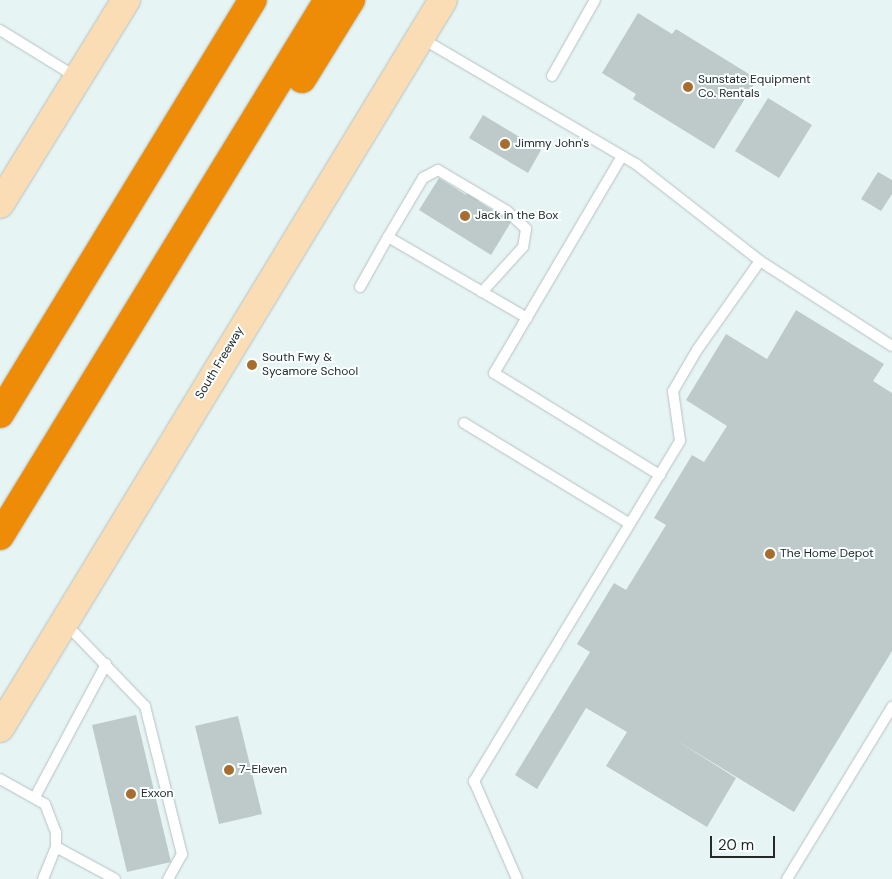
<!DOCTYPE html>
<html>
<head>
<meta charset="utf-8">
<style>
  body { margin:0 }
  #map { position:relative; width:892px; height:879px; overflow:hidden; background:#e6f4f3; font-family:"DM Sans",sans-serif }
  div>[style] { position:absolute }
  .building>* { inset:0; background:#bdcac9 }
  .roads { filter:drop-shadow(0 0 1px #b5c2c2) drop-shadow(0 0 1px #b5c2c2) }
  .service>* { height:10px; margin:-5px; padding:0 5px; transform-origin:5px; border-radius:5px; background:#fff }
  .secondary>* { height:28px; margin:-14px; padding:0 14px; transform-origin:14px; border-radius:14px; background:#fadcb5 }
  .motorway>* { height:28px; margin:-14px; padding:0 14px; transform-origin:14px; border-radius:14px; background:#ef8c07 }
  .dots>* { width:14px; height:14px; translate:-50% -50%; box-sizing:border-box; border:2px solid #faffff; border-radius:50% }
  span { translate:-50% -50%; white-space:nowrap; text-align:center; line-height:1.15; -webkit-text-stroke:4px #faffff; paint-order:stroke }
  .poi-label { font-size:12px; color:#252a29 }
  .left { translate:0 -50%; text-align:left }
  .street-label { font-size:12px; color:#252a29 }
  .scale { position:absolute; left:710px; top:836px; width:65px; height:22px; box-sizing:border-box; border:2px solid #252a29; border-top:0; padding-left:6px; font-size:15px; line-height:18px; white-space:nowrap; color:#252a29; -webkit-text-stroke:4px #faffff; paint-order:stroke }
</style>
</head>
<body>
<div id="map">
  <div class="building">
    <div style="clip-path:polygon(638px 13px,672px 34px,676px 29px,757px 79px,714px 149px,633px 99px,636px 94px,602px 73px)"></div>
    <div style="clip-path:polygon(768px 98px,812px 125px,779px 178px,735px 151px)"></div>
    <div style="clip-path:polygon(483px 115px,541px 150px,528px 173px,469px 138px)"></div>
    <div style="clip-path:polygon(878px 172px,892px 180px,892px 194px,881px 211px,861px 199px)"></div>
    <div style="clip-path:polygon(439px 178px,466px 195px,469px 191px,480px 197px,478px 201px,511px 222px,491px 255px,419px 210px)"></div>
    <div style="clip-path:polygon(796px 310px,884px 364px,873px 381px,892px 393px,892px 651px,794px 812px,674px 739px,736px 778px,707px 827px,606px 766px,627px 732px,586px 708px,537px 789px,515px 775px,590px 652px,577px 644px,614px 583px,626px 590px,666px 525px,654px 518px,692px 455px,704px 462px,727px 426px,686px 400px,726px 334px,767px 359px)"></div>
    <div style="clip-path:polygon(136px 715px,171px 862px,127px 872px,92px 725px)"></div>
    <div style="clip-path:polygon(238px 716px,262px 814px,219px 824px,195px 726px)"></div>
  </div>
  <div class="roads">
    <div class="service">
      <div style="left:0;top:30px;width:89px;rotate:31.7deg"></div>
      <div style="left:421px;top:38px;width:249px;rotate:30.4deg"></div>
      <div style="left:636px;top:164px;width:157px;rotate:38deg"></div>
      <div style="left:760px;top:261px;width:109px;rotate:125.3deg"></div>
      <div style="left:697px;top:350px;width:48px;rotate:120.3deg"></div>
      <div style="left:673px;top:391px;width:50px;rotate:82deg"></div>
      <div style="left:680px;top:441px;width:398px;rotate:121.2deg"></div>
      <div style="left:474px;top:781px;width:107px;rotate:66.3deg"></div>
      <div style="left:552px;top:76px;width:87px;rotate:-60.5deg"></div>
      <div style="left:622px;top:156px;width:252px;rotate:120.5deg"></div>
      <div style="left:494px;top:373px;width:195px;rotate:31.6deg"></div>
      <div style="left:388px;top:237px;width:69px;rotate:-59.3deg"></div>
      <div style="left:423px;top:178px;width:17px;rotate:-28deg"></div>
      <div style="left:438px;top:170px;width:80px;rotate:30.7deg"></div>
      <div style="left:507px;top:211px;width:26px;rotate:43deg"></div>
      <div style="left:526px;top:229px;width:18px;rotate:99deg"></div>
      <div style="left:523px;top:247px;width:61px;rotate:132.3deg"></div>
      <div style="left:760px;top:261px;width:157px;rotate:32.8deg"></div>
      <div style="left:360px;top:287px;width:57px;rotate:-60.8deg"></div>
      <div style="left:388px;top:237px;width:161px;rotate:30.2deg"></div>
      <div style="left:464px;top:423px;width:194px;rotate:31.3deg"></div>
      <div style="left:65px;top:623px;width:115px;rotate:46.1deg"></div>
      <div style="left:145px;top:706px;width:153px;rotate:76deg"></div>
      <div style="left:182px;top:854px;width:29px;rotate:119deg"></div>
      <div style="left:0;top:779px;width:51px;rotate:29.1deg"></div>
      <div style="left:45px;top:804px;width:30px;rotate:69deg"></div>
      <div style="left:56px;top:832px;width:15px;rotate:90deg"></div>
      <div style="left:56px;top:847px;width:35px;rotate:112deg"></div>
      <div style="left:35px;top:797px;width:151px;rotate:-61.9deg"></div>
      <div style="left:56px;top:847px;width:67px;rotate:28.5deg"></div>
      <div style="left:787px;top:879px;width:202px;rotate:-58.6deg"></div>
    </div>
    <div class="secondary">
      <div style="left:0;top:204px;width:240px;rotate:-58.3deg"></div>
      <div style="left:0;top:728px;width:852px;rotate:-58.68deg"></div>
    </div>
    <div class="motorway">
      <div style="left:302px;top:79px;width:93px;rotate:-58.2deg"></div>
      <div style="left:0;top:414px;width:485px;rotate:-58.6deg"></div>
      <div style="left:0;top:536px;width:628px;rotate:-58.54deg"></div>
    </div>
  </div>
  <div class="dots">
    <div style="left:688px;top:87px;background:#a86c2f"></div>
    <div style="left:505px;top:144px;background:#a86c2f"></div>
    <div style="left:465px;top:216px;background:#a86c2f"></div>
    <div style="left:252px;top:365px;background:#a86c2f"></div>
    <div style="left:770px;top:554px;background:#a86c2f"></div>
    <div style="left:229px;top:770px;background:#a86c2f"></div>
    <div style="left:131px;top:794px;background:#a86c2f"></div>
  </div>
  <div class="poi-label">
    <span class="left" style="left:698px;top:87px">Sunstate Equipment<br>Co. Rentals</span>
    <span class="left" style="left:515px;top:144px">Jimmy John's</span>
    <span class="left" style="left:475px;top:216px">Jack in the Box</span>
    <span class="left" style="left:262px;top:365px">South Fwy &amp;<br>Sycamore School</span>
    <span class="left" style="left:780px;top:554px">The Home Depot</span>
    <span class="left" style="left:239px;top:770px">7-Eleven</span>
    <span class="left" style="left:141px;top:794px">Exxon</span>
  </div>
  <div class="street-label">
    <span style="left:220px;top:363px;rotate:-59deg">South Freeway</span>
  </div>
  <div class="scale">20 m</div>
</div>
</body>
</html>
